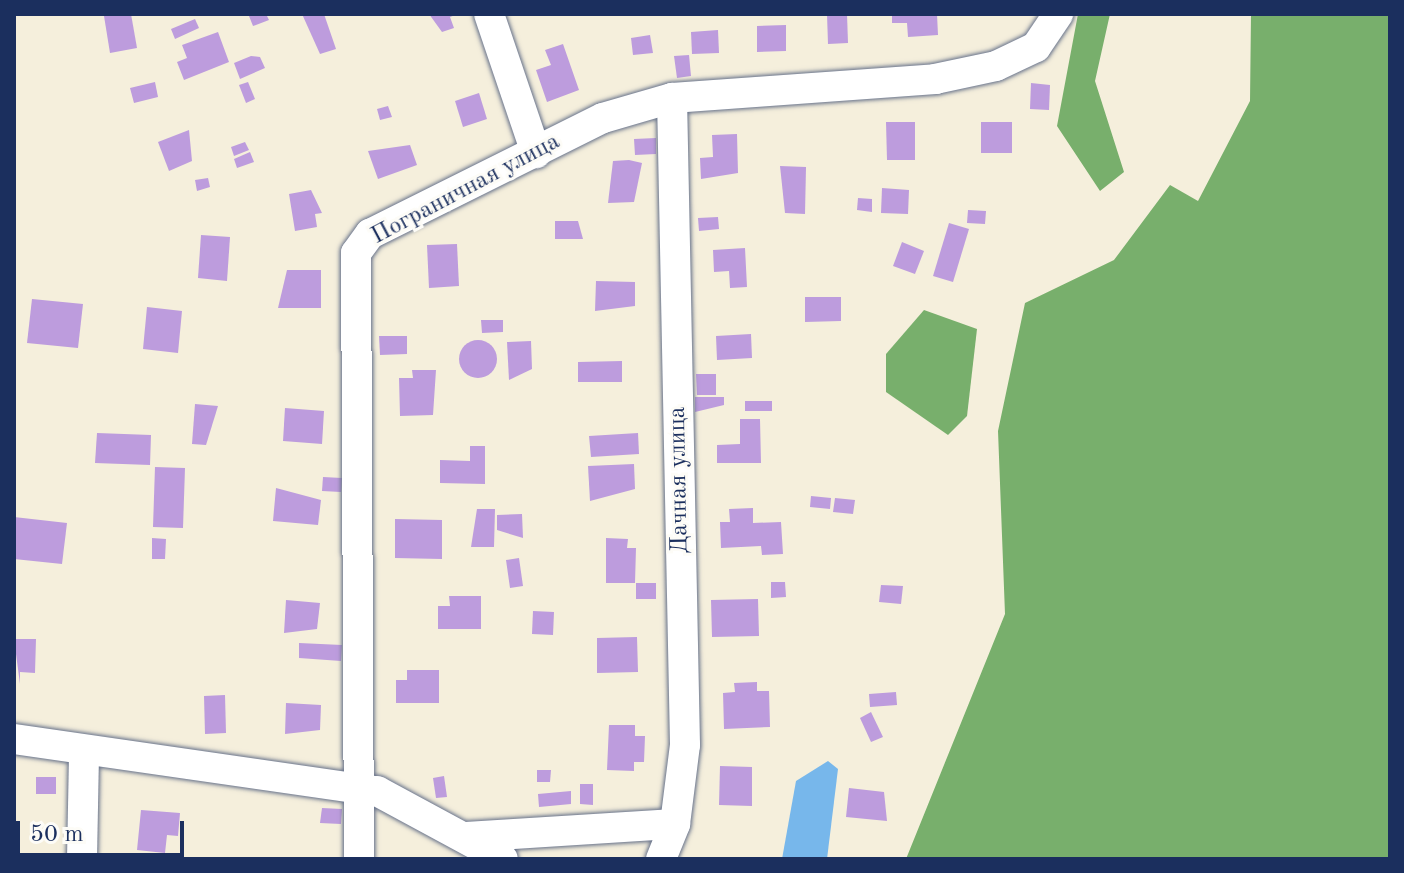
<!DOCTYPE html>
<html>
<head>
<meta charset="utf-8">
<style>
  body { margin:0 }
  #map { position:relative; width:1404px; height:873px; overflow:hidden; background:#f5efdc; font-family:"Old Standard TT",serif }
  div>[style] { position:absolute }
  .forest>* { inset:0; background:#78af6c }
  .water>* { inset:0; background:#77b7eb }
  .building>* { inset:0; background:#bd9cdd }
  .round { border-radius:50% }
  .roads { filter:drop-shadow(0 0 2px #67728a) drop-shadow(0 0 2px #67728a) }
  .minor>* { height:30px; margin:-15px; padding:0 15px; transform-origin:15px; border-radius:15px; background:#fff }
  span { translate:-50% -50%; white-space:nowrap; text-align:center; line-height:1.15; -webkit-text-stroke:6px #fdfcf7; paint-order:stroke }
  .street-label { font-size:24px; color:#1b2f5e }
  .frame { position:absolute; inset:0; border:16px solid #1b2f5e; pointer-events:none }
  .scale { position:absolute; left:16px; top:821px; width:168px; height:36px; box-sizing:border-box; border:4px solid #1b2f5e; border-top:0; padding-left:10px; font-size:24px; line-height:28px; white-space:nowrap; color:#1b2f5e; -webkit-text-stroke:6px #fdfcf7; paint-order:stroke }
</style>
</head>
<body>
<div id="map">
  <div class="forest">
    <div style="clip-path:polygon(1078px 14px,1110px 14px,1095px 81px,1124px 172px,1100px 191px,1057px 126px)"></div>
    <div style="clip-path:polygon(1251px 14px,1390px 14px,1390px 859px,906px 859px,1005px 614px,998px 431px,1025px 303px,1114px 260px,1170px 185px,1198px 201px,1250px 101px)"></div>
    <div style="clip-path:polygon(924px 310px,977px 329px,967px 416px,948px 435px,886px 392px,886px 354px)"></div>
  </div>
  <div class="water">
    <div style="clip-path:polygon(828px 761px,838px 769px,827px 859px,782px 859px,796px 781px)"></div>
  </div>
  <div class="building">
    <div style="clip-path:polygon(131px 14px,137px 48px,110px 53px,104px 16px)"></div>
    <div style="clip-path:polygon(266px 14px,269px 20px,253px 26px,249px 16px)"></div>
    <div style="clip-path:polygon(302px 14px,324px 14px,336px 49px,320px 54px)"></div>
    <div style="clip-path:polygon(429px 14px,458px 14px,450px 17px,454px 28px,442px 32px)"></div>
    <div style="clip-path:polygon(827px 14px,847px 14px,848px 43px,828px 44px)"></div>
    <div style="clip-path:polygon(892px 14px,937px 14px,938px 35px,908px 37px,907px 23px,892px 23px)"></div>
    <div style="clip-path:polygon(195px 19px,199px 28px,175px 39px,171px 29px)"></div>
    <div style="clip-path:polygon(786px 25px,786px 51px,757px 52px,757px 26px)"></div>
    <div style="clip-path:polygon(718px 30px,719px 53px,692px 54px,691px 32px)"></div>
    <div style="clip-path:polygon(218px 32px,229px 62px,184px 80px,177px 62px,187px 58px,182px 45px)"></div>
    <div style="clip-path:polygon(650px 35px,653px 53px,633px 55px,631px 38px)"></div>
    <div style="clip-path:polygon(563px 44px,579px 90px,547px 102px,536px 70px,551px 65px,545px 50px)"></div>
    <div style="clip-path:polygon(689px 55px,691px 76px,677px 78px,674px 56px)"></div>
    <div style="clip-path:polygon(251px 56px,260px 57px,265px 68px,240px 79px,234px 63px)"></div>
    <div style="clip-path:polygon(155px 82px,158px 97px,134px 103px,130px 88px)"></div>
    <div style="clip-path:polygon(248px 82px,255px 99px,246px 103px,239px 85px)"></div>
    <div style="clip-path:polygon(1031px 83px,1050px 85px,1049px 110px,1030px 109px)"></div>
    <div style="clip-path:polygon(479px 93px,487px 119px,463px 127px,455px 101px)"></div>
    <div style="clip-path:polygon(388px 106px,392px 117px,380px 120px,377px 109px)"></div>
    <div style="clip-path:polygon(886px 122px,915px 122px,915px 160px,887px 160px)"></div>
    <div style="clip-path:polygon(981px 122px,1012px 122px,1012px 153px,981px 153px)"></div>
    <div style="clip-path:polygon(189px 130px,192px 161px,169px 171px,158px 142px)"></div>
    <div style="clip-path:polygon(737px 134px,738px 173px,701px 179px,700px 158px,713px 157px,712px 135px)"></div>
    <div style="clip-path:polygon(656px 138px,656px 154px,635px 155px,634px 139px)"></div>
    <div style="clip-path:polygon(245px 142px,249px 150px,234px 156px,231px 147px)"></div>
    <div style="clip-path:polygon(410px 145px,417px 165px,378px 179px,368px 151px)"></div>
    <div style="clip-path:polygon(250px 152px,254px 162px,237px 168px,234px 159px)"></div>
    <div style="clip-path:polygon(629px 160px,642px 163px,634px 202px,608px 203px,613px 161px)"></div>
    <div style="clip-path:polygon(780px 166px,806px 167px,805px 214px,785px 213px)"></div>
    <div style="clip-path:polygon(208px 178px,210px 187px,197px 191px,195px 180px)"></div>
    <div style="clip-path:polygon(882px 188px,909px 190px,908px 214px,881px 213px)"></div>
    <div style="clip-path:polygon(311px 190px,322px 213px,315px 214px,317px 227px,295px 231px,289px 194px)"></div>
    <div style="clip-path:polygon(858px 198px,872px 199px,872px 212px,857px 210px)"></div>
    <div style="clip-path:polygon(968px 210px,986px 211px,985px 224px,967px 223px)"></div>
    <div style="clip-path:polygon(718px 217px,719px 229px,699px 231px,698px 218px)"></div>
    <div style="clip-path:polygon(555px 221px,578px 221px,583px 239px,555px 239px)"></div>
    <div style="clip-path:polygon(949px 223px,969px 229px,953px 282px,933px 276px)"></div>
    <div style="clip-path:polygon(201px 235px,230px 237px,227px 281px,198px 278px)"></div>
    <div style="clip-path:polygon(902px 242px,924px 251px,915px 274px,893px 266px)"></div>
    <div style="clip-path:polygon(457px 244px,459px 286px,429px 288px,427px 245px)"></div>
    <div style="clip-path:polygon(745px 248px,747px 287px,730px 288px,729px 271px,714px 272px,713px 250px)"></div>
    <div style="clip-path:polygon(287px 270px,321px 270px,321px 308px,278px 308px)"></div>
    <div style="clip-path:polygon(596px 281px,635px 282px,635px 306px,595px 311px)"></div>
    <div style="clip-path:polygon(805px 297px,841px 297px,841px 321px,805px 322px)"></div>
    <div style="clip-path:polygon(32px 299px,83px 304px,78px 348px,27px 343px)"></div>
    <div style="clip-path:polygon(147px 307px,182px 311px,178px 353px,143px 349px)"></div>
    <div style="clip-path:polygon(481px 320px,503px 320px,503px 332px,482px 333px)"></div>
    <div style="clip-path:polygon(751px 334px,752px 358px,717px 360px,716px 336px)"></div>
    <div style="clip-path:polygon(379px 336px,407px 336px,407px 354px,380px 355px)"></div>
    <div class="round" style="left:459px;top:340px;width:38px;height:38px"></div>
    <div style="clip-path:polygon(531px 341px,532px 369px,509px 380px,507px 342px)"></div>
    <div style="clip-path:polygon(622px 361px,622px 382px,578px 382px,578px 362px)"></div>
    <div style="clip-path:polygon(412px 370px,436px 370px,433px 415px,400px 416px,399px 378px,413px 378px)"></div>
    <div style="clip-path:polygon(696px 374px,716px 374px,716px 395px,697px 395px)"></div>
    <div style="clip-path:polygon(695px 397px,724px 397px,724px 405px,695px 412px)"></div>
    <div style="clip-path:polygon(745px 401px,772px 401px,772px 411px,745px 411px)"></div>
    <div style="clip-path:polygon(195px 404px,218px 406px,206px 445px,192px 444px)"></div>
    <div style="clip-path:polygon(285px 408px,324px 411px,322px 444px,283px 441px)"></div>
    <div style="clip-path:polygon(740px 419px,760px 419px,761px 463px,717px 463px,717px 445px,740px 444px)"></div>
    <div style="clip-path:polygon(97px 433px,151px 435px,150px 465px,95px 463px)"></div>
    <div style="clip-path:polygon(638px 433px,639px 454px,591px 457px,589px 436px)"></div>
    <div style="clip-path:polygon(470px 446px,485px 446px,485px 484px,440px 483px,440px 460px,470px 461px)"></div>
    <div style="clip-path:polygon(634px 464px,635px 489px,590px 501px,588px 466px)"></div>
    <div style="clip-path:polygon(155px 467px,185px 468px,183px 528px,153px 527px)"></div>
    <div style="clip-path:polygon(323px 477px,342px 478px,341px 492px,322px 491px)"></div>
    <div style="clip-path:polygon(276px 488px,321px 500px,318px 525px,273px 521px)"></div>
    <div style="clip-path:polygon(811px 496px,831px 498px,830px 509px,810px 507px)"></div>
    <div style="clip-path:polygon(835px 498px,855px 500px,853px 514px,833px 512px)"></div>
    <div style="clip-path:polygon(753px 508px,753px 523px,781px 522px,783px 554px,762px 555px,761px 546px,721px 548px,720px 522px,730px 522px,729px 509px)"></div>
    <div style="clip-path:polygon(477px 509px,495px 509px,494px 547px,471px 547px)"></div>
    <div style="clip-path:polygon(522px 514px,523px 538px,497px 530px,497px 515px)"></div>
    <div style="clip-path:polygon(14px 517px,67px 523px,62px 564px,14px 559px)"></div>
    <div style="clip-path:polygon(395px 519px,442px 520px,442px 559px,395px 558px)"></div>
    <div style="clip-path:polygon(152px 538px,166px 539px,165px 559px,152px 559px)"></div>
    <div style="clip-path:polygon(606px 538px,628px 539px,627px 548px,636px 548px,635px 583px,606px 583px)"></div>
    <div style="clip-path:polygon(519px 558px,523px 586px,510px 588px,506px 560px)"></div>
    <div style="clip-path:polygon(771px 582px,785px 582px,786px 597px,771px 598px)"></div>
    <div style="clip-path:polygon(636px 583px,656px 583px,656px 599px,636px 599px)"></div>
    <div style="clip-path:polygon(881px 585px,903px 586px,901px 604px,879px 602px)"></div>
    <div style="clip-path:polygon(449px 596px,481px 596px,481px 629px,438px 629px,438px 606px,450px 606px)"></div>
    <div style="clip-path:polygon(758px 599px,759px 636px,712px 637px,711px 600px)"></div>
    <div style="clip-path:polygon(286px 600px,320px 603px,317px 629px,284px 633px)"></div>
    <div style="clip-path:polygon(533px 611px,554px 612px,553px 635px,532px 634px)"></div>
    <div style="clip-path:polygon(637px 637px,638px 672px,597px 673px,597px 638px)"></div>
    <div style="clip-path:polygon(14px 639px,36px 639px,35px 673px,20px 672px,20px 684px)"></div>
    <div style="clip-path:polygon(299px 643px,342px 645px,341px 661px,299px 658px)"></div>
    <div style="clip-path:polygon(407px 670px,439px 670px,439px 703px,396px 703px,396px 680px,407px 680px)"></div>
    <div style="clip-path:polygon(757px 682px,757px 691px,769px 691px,770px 727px,724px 729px,723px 693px,735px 692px,734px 683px)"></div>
    <div style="clip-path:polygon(896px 692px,897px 705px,870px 707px,869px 694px)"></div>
    <div style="clip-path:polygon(225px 695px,226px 733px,205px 734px,204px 696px)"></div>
    <div style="clip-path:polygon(286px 703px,321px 705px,320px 730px,285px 734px)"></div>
    <div style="clip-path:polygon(871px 712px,883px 737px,871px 742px,860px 718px)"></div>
    <div style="clip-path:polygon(609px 725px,635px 725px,635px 736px,645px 736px,644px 762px,634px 762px,634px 771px,607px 770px)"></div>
    <div style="clip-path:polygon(720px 766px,752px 767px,752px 806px,719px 805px)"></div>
    <div style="clip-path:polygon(537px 770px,551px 770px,550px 782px,537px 782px)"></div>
    <div style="clip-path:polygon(444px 776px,447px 797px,436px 798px,433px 778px)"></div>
    <div style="clip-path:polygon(36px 777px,56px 777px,56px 794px,36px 794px)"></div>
    <div style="clip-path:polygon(580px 784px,593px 784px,593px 805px,580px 804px)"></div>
    <div style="clip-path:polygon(849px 788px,884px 792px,887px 821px,846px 817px)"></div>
    <div style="clip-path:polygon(571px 791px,571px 804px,539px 807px,538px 794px)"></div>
    <div style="clip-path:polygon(322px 808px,342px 809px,341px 824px,320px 823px)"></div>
    <div style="clip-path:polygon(141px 810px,180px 813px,178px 836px,167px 835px,165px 853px,137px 850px)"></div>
  </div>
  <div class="roads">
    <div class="minor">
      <div style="left:489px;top:14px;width:147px;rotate:71.3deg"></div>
      <div style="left:14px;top:739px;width:367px;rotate:8.2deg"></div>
      <div style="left:377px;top:791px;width:143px;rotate:28.4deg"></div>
      <div style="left:466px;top:837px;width:209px;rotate:-3.6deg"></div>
      <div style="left:82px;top:859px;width:109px;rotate:-88.9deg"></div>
      <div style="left:359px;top:859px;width:606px;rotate:-90.28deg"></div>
      <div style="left:356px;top:253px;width:24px;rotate:-54deg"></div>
      <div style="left:370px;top:234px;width:260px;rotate:-26.5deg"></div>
      <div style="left:603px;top:118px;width:72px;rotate:-16.2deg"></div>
      <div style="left:672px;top:98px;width:264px;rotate:-4.1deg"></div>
      <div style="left:935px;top:79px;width:62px;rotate:-12deg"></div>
      <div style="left:996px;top:66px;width:44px;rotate:-25.4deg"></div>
      <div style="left:1036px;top:47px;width:40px;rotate:-56deg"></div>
      <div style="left:661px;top:859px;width:38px;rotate:-68deg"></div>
      <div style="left:675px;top:824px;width:80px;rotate:-82.8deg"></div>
      <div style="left:685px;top:745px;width:647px;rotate:-91.15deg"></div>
    </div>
  </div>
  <div class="street-label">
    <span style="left:466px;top:190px;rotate:-28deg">Пограничная улица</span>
    <span style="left:680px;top:480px;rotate:-91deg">Дачная улица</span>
  </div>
  <div class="frame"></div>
  <div class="scale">50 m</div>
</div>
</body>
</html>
